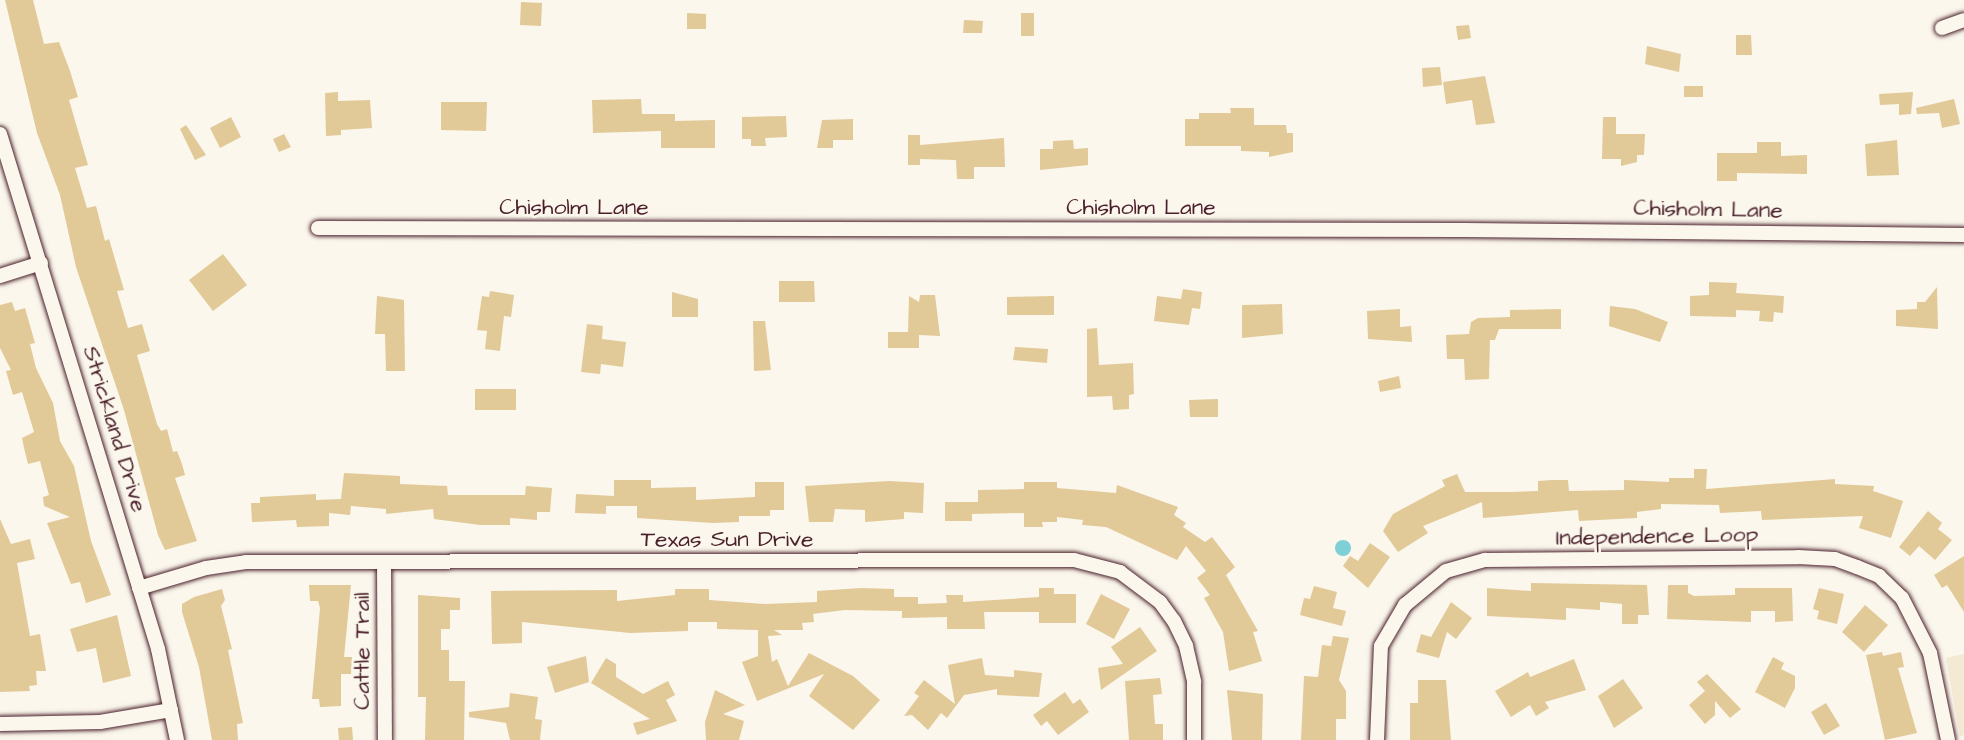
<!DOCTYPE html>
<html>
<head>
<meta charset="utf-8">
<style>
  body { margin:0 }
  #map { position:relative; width:1964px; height:740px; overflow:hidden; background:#fbf7ec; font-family:"Architects Daughter",sans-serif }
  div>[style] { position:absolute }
  .built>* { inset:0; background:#f4e9d3 }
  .water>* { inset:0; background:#7ecfd6 }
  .round { border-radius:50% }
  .building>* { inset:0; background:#e2c998 }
  .roads { filter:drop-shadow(0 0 2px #4a1f2b) drop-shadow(0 0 2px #4a1f2b) }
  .minor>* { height:14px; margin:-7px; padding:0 7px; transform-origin:7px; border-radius:7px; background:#fbf7ec }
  span { translate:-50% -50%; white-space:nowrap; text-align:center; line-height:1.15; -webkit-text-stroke:5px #fbf7ec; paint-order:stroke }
  .street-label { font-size:23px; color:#4a1f2b }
</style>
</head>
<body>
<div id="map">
  <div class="built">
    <div style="clip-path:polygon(1964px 654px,1964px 735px,1960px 736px,1946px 658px)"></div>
  </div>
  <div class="water">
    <div class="round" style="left:1335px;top:540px;width:16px;height:16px"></div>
  </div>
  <div class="building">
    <div style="clip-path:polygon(5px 0,33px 0,44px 44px,59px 42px,70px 71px,78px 97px,69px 100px,88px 165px,75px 168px,87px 208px,96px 206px,105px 241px,109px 239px,124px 290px,117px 291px,128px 328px,142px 324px,150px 351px,137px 355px,157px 424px,161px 431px,167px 429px,173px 452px,177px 451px,182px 464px,185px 475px,175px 478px,197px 541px,165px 550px,158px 535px,124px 410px,76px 267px,60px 195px,37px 133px)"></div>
    <div style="clip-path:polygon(521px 2px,542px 3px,541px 26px,520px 25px)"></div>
    <div style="clip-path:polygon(687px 13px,706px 14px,706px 29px,687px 29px)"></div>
    <div style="clip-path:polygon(1021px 13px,1034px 13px,1034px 36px,1021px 36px)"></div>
    <div style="clip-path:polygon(964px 20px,983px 21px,982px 33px,963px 33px)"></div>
    <div style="clip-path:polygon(1469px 25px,1471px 38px,1458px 40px,1456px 26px)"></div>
    <div style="clip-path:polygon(1736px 35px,1751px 35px,1752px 55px,1736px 55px)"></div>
    <div style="clip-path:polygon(1647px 46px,1681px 54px,1679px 72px,1645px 64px)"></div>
    <div style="clip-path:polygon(1440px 67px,1442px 85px,1423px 87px,1422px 68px)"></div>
    <div style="clip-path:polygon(1485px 76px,1495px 123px,1476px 125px,1472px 100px,1446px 104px,1443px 82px)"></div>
    <div style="clip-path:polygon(1684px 86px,1703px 86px,1703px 97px,1684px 97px)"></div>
    <div style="clip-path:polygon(338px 92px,338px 101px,370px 100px,372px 128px,341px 130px,341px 135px,326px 136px,325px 93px)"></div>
    <div style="clip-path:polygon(1913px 92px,1911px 114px,1899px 115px,1899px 104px,1880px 105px,1879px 94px)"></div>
    <div style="clip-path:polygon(641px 99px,642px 114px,675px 114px,675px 121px,715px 120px,715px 148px,661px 148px,661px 131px,593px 133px,592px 100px)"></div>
    <div style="clip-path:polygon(1954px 99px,1960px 124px,1942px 128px,1939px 113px,1917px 114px,1916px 108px)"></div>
    <div style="clip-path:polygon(441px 102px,487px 102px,486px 131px,441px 130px)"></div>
    <div style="clip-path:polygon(1230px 108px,1254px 108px,1254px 125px,1286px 125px,1287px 133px,1293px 133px,1293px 152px,1269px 157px,1269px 152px,1241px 151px,1241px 146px,1185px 146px,1185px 119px,1199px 119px,1199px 113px,1231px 113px)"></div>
    <div style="clip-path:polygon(786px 116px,787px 137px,765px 138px,766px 146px,751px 146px,751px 139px,742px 139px,742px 117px)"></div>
    <div style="clip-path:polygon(231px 117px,241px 137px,220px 148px,210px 128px)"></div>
    <div style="clip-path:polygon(1603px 117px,1616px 117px,1616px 134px,1645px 134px,1644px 155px,1637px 155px,1637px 162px,1621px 166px,1621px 159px,1602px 159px)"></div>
    <div style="clip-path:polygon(853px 119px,853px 140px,833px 140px,833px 148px,817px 148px,822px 120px)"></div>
    <div style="clip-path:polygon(186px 125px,206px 155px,195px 160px,180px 129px)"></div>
    <div style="clip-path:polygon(284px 134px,291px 147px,279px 152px,273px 139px)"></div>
    <div style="clip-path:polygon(908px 135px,920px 135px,920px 145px,1004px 138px,1005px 167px,974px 167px,974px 179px,957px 179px,956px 160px,920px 159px,920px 165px,908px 165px)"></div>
    <div style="clip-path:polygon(1073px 140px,1074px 149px,1088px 148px,1088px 165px,1040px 170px,1040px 149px,1053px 149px,1053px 141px)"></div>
    <div style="clip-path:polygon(1897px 140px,1899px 175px,1867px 176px,1865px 144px)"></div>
    <div style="clip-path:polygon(1757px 142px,1781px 142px,1781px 156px,1807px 155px,1807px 174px,1737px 173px,1737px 181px,1717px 181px,1717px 153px,1757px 153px)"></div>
    <div style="clip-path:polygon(223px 254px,247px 285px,213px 311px,189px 280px)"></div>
    <div style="clip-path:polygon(779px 281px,814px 281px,815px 302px,779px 302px)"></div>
    <div style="clip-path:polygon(1709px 282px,1737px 283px,1736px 293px,1784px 296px,1783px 313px,1774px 312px,1773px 322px,1759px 321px,1760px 311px,1736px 310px,1736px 317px,1690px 316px,1690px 296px,1709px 295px)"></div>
    <div style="clip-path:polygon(1937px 287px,1938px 329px,1896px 326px,1896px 310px,1917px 309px,1917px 302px,1925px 302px)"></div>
    <div style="clip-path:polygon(1183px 289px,1202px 292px,1200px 309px,1192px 308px,1189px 325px,1154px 321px,1157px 296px,1181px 299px)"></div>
    <div style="clip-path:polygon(490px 291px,514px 295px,511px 317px,504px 316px,500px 351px,485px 349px,487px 331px,477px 330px,482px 296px,489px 297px)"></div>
    <div style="clip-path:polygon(672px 292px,698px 299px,698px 317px,672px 317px)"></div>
    <div style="clip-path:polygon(920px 295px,935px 295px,940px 336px,919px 335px,919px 348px,888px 348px,888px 332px,908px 332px,909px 296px,919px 302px)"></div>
    <div style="clip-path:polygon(377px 296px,404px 300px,405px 371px,386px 371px,385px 334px,375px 334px)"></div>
    <div style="clip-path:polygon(1054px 296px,1054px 315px,1007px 315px,1007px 297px)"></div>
    <div style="clip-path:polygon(12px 302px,15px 311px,25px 308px,35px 343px,30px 344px,36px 368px,53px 403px,60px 441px,74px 466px,91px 541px,111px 595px,86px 603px,80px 582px,71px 584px,47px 523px,70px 517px,44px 506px,43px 497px,49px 495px,40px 461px,28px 464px,24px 448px,22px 438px,34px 432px,22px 392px,13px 395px,6px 371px,11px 370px,0 348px,0 305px)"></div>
    <div style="clip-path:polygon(1282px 304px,1283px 334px,1242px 338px,1242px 305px)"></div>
    <div style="clip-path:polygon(1610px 306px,1635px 309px,1668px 322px,1660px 342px,1609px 326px)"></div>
    <div style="clip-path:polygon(1400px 309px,1400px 327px,1411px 326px,1412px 342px,1368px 339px,1367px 311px)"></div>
    <div style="clip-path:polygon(1561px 309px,1561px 329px,1499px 329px,1495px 340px,1490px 340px,1489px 379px,1465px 380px,1464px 359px,1447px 359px,1446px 335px,1469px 334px,1471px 322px,1478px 318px,1510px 317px,1510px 310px)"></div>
    <div style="clip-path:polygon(753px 321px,765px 321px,771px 370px,754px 371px)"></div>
    <div style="clip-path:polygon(587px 324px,603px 326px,602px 339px,626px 342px,623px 367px,601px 364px,600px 374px,581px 372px)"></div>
    <div style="clip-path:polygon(1097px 328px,1099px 365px,1133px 363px,1134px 394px,1129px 395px,1129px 409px,1113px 410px,1112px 396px,1087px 397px,1087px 329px)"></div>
    <div style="clip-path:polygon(1015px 347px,1048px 349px,1047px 363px,1013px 360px)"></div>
    <div style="clip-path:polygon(1399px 376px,1401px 388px,1380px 392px,1378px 381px)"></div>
    <div style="clip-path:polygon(475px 389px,516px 389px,516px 410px,475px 410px)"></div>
    <div style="clip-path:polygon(1218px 399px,1218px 417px,1190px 417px,1189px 400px)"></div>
    <div style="clip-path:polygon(1694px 469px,1707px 469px,1706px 489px,1835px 479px,1835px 484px,1874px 486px,1873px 491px,1903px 501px,1891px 538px,1859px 528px,1863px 516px,1762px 520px,1761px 511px,1720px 513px,1719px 505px,1661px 504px,1661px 509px,1637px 512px,1637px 518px,1579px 521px,1578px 510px,1483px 518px,1482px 502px,1423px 526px,1428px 533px,1398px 552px,1383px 531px,1393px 514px,1445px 486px,1442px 480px,1457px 474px,1465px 492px,1511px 492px,1538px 491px,1538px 481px,1552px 480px,1568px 480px,1569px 491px,1624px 490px,1624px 480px,1669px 482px,1669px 478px,1694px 478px)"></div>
    <div style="clip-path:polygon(344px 473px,400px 476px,400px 484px,447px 486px,448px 495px,525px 495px,526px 486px,552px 488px,550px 512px,537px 512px,537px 520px,510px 518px,510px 525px,480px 525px,434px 519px,433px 509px,386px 514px,386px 509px,351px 506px,350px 515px,329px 513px,329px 526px,297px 527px,296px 520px,252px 522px,251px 503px,260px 503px,260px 497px,316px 494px,316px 500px,341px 499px)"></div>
    <div style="clip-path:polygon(614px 480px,651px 480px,651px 488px,696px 487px,696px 500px,755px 497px,755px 482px,784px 482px,784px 510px,770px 510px,770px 516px,739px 516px,739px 522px,713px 523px,637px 518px,637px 506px,606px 506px,606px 514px,575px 513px,576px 494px,614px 496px)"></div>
    <div style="clip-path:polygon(889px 481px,924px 483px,923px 513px,904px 512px,904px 519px,865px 522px,865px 510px,835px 509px,833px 522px,809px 522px,805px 486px)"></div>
    <div style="clip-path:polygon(1024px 482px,1057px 482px,1057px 488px,1116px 493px,1117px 485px,1178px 507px,1174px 515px,1186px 523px,1183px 527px,1205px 542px,1212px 537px,1235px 567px,1226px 575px,1258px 631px,1253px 632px,1262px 661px,1229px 671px,1223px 632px,1204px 598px,1210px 595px,1197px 578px,1206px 571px,1186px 546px,1177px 560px,1106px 527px,1082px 525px,1083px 520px,1057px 517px,1057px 522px,1042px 522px,1043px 527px,1024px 527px,1024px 513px,972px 514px,972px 521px,945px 521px,945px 502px,978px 502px,978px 490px,1024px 489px)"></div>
    <div style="clip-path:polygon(1928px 511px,1942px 523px,1938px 529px,1952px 540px,1935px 560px,1919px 546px,1910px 556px,1899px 547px)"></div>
    <div style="clip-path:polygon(0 519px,11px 544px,30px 539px,35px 559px,17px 563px,30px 636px,40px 634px,46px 671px,36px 671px,37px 685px,29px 686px,30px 691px,0 692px)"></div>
    <div style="clip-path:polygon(1370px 543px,1390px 557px,1368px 588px,1343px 566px,1350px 556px,1358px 561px)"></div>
    <div style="clip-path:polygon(1964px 556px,1964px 612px,1947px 585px,1942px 588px,1934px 575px)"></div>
    <div style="clip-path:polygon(1531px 583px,1647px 585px,1649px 615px,1638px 615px,1638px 624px,1622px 624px,1622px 604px,1600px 602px,1600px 610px,1566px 608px,1566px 620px,1487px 616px,1487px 588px,1531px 591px)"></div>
    <div style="clip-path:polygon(309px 585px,351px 585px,344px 657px,352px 657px,351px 674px,341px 674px,341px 706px,320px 707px,319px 699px,312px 699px,320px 608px,318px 601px,310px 601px)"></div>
    <div style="clip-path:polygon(1668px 585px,1688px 585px,1688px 593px,1694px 596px,1735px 595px,1735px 588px,1792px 588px,1793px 621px,1775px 622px,1775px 611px,1751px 611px,1751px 622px,1667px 619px)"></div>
    <div style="clip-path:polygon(1314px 586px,1337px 592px,1333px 608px,1346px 611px,1342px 626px,1300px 615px,1304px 598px,1310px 599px)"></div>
    <div style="clip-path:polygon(861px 588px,894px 589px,894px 597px,918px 597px,918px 604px,947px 603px,946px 595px,963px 595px,963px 602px,1039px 597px,1039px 588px,1054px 588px,1054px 594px,1076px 594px,1076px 623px,1039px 623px,1039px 612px,984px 612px,985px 629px,947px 629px,947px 617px,902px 618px,902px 611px,845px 610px,813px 614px,814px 622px,802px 623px,803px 630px,774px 630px,782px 635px,768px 636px,772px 662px,777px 659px,788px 686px,809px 653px,853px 676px,880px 700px,853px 730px,809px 696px,824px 674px,757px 701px,742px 662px,758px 656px,758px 630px,717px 629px,717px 622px,688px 622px,688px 631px,630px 633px,522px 622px,522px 643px,492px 644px,491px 591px,617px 590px,617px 601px,675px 595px,675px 589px,709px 589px,709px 600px,765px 604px,817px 602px,817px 591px)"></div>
    <div style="clip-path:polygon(1819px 588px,1844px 594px,1837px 624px,1817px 619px,1819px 611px,1813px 609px)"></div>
    <div style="clip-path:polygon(222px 589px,225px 600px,221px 606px,232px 649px,228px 650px,243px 723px,237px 724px,238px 740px,212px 740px,199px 667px,182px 612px,182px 604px,194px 597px)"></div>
    <div style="clip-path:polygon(1101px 594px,1130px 609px,1114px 639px,1086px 624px)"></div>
    <div style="clip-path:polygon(418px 595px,460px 598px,460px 610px,450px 610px,450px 629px,441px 629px,441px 650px,449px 650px,449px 681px,465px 681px,464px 740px,425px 740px,426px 697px,418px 697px)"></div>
    <div style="clip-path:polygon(1451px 602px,1472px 618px,1456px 639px,1447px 632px,1439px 658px,1416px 652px,1421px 634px,1431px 637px)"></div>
    <div style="clip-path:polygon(1865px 605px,1888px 625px,1864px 652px,1842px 632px)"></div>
    <div style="clip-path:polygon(117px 615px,131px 676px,103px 683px,96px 648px,77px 652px,70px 629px)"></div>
    <div style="clip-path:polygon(1140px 627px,1157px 651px,1101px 690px,1098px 668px,1123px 664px,1111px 647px)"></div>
    <div style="clip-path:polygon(1333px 636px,1349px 638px,1339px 680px,1346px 691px,1346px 719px,1336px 719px,1336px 740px,1301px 740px,1304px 676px,1318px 677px,1322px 645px,1331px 646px)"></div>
    <div style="clip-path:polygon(1882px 652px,1883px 656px,1901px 652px,1904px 667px,1898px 668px,1917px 733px,1885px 740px,1866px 655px)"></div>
    <div style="clip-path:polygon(586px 656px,589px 682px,555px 693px,547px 667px)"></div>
    <div style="clip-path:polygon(1773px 657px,1784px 663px,1781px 669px,1795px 676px,1795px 688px,1785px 708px,1755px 692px)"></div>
    <div style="clip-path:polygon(606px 658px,616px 664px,616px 677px,643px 694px,668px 681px,675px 695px,666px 700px,677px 721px,637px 735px,633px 723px,650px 719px,591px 683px)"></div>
    <div style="clip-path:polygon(982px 658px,985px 675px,1014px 677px,1014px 670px,1042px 673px,1039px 697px,997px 695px,997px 689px,964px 695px,947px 718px,941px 713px,928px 730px,912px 715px,904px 716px,919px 696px,914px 693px,924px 680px,955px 704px,948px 665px)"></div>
    <div style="clip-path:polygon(1574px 659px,1586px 690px,1545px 702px,1549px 708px,1536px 716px,1530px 705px,1511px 717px,1495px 691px,1528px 672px,1530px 677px)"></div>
    <div style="clip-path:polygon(1707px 674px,1741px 709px,1730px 718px,1715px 701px,1715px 715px,1705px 724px,1689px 705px,1705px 691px,1697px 682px)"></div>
    <div style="clip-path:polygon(1160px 678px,1162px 694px,1153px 695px,1155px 724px,1163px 724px,1163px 740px,1129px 740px,1125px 681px)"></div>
    <div style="clip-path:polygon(1623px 679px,1643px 708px,1614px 728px,1598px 696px)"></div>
    <div style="clip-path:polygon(1418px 680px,1446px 680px,1451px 740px,1410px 740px,1410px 703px,1418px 703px)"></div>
    <div style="clip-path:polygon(715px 690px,745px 705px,723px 714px,744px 721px,739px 740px,706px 740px,705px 722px)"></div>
    <div style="clip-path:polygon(1227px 690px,1263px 694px,1262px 740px,1232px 740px)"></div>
    <div style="clip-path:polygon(1065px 692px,1073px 704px,1080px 699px,1089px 712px,1058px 735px,1047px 721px,1041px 726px,1033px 715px)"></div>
    <div style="clip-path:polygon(510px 693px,538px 697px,535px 719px,542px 720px,540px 740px,510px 740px,506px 723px,469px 717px,469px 712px,509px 707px)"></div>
    <div style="clip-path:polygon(1826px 703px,1840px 726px,1824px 735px,1811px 712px)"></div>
    <div style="clip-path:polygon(352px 727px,353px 740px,339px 740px,338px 728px)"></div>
  </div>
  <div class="roads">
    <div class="minor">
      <div style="left:1942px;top:28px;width:23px;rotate:-20deg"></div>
      <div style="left:0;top:134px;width:539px;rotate:72.94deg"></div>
      <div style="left:158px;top:649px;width:93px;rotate:78.2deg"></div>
      <div style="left:318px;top:228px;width:1146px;rotate:0.1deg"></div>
      <div style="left:1464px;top:230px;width:500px;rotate:0.57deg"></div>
      <div style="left:0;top:276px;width:43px;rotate:-17.6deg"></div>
      <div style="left:384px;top:562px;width:178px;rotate:89.7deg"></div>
      <div style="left:139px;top:588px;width:70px;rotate:-16.6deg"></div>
      <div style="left:206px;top:568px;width:40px;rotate:-8.5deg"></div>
      <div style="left:246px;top:562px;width:828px;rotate:-0.14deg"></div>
      <div style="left:1074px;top:560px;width:48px;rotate:14.6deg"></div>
      <div style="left:1120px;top:572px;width:50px;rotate:36.9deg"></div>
      <div style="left:1160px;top:602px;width:24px;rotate:54deg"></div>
      <div style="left:1174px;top:621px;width:28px;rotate:64deg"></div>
      <div style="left:1186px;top:646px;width:37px;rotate:77deg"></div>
      <div style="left:1194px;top:682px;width:58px;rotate:90deg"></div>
      <div style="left:0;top:724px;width:100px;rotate:-1.1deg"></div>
      <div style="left:100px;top:722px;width:72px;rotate:-9.6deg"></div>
      <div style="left:1377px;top:740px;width:94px;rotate:-87.6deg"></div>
      <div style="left:1381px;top:646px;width:48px;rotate:-59.7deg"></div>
      <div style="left:1405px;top:605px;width:53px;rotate:-39.7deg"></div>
      <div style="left:1446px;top:571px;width:41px;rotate:-15.8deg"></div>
      <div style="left:1485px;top:560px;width:313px;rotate:-0.5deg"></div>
      <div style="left:1798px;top:557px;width:37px;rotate:3deg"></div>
      <div style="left:1835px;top:559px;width:23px;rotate:20deg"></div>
      <div style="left:1857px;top:567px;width:24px;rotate:22deg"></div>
      <div style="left:1879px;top:576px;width:32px;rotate:44deg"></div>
      <div style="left:1902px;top:598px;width:62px;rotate:63deg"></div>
      <div style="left:1930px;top:653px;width:89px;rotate:78.3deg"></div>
    </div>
  </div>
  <div class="street-label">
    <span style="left:574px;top:207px">Chisholm Lane</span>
    <span style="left:1141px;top:207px">Chisholm Lane</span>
    <span style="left:1708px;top:209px;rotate:1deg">Chisholm Lane</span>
    <span style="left:115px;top:429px;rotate:73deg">Strickland Drive</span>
    <span style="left:1657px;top:536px;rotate:-1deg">Independence Loop</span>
    <span style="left:727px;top:539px">Texas Sun Drive</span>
    <span style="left:362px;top:651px;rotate:-90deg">Cattle Trail</span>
  </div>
</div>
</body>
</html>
